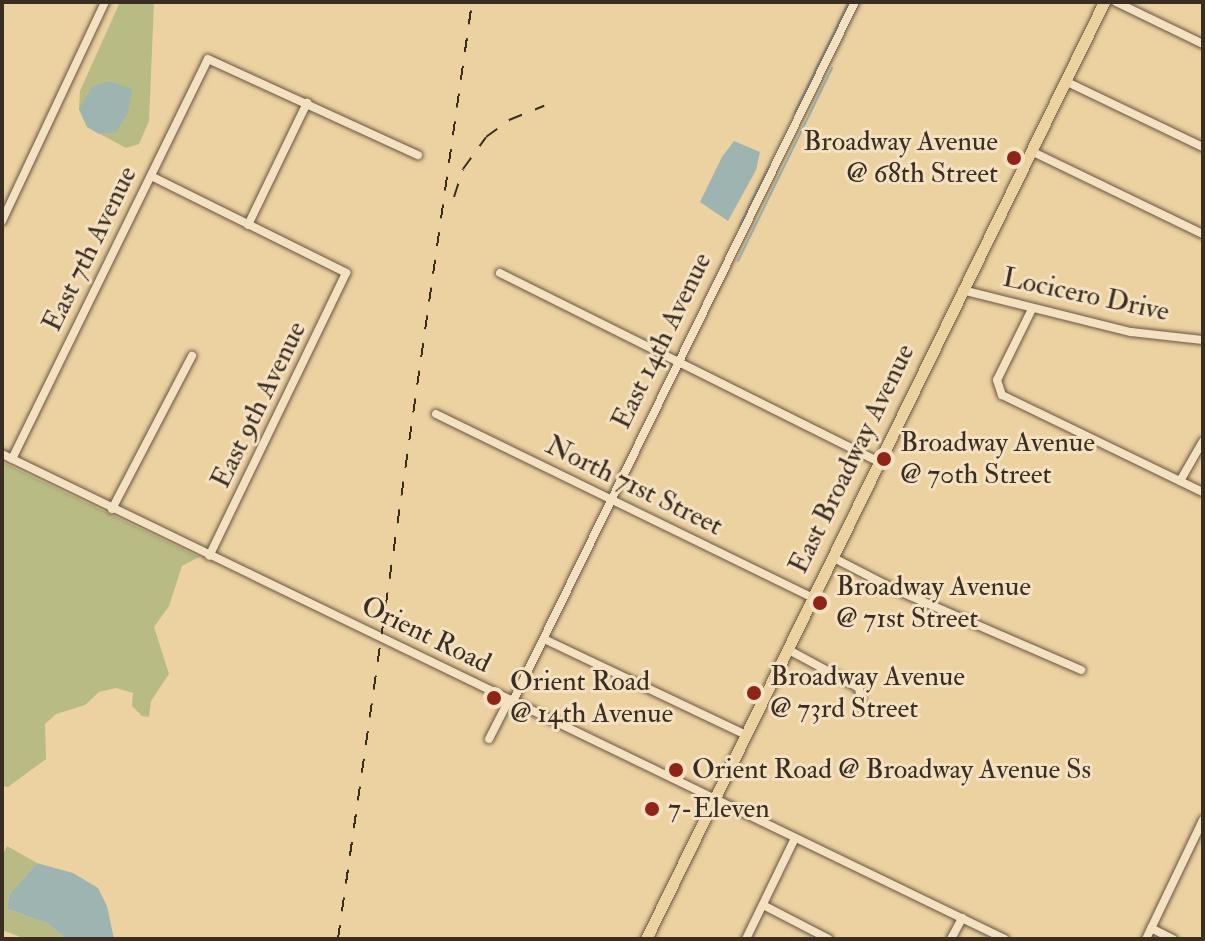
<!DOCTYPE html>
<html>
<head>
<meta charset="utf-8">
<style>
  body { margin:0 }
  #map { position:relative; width:1205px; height:941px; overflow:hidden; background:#ecd1a1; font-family:"IM FELL Double Pica",serif }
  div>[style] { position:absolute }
  .green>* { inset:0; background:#b8bb84 }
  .water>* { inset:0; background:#9eb4b1 }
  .stream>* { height:2px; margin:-1px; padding:0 1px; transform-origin:1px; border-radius:1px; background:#9eb4b1 }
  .roads { filter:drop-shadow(0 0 2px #665641) drop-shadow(0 0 2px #665641) }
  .minor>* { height:8px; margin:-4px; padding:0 4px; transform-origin:4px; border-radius:4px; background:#f3e1c2 }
  .major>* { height:11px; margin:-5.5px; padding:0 5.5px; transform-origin:5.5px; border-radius:5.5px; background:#ecd1a1 }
  .rail>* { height:2px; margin-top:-1px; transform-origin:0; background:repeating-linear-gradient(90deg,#3a2d21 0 14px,transparent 0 28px) }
  .dots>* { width:22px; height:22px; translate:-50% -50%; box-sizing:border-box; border:4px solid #f3e1c2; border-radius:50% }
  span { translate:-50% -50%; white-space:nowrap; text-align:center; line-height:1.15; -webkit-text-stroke:6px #f3e1c2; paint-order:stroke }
  .poi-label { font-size:28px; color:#3a2d21 }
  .right { translate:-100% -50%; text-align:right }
  .left { translate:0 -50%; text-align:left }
  .street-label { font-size:28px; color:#3a2d21 }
  .frame { position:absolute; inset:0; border:4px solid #3a2d21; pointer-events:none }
</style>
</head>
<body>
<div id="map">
  <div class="green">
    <div style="clip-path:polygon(120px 2px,154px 2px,149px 121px,139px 144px,126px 148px,87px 127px,79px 109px,80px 91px)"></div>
    <div style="clip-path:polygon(4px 463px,199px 557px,182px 566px,169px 606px,154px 627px,169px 674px,151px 701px,149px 717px,142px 716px,132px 706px,133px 693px,116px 688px,99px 692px,85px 705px,56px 714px,45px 724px,46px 759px,8px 787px,2px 786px)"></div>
    <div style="clip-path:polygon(7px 846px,37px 863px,9px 895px,7px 909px,47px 923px,67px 939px,26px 939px,2px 930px,2px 856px)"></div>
  </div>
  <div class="water">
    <div style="clip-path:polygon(109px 81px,132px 89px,128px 113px,116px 132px,99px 134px,87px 127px,79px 109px,92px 87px)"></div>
    <div style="clip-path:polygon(734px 141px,760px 152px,756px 170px,728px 221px,700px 202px,722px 157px)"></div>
    <div style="clip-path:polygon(37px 863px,73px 873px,98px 888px,107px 906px,114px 939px,67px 939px,47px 923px,7px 909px,9px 895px)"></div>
  </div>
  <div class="stream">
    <div style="left:795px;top:112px;width:123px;rotate:-63.9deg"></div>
    <div style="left:740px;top:225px;width:64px;rotate:-63.8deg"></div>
    <div style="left:738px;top:261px;width:215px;rotate:-64deg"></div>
  </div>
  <div class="roads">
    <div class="minor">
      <div style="left:1116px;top:2px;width:97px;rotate:25.8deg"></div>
      <div style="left:1065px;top:81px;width:153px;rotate:25.6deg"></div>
      <div style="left:1031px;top:151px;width:191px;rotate:25.8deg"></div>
      <div style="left:151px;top:176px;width:218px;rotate:26.4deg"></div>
      <div style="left:346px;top:273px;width:314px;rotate:115.8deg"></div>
      <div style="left:2px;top:221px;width:242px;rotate:-64.8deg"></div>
      <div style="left:248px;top:225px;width:136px;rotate:-64.2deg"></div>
      <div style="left:500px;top:273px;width:424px;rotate:26.5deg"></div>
      <div style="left:962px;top:290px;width:174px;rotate:14deg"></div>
      <div style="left:1131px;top:332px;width:72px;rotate:6.3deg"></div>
      <div style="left:1032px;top:309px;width:79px;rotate:116.2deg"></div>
      <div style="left:997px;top:380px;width:16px;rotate:72deg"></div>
      <div style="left:1002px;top:395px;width:223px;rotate:25.8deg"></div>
      <div style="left:436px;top:414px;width:418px;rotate:26deg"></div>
      <div style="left:2px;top:454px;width:1114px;rotate:25.81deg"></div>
      <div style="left:12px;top:459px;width:445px;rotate:-63.9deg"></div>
      <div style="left:208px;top:59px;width:231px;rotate:24.6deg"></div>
      <div style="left:1180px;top:481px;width:46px;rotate:-60.1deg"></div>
      <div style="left:112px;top:509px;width:173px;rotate:-62.4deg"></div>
      <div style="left:832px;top:557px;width:70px;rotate:27.3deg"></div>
      <div style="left:894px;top:589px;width:204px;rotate:23.4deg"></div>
      <div style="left:544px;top:639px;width:224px;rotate:25.4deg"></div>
      <div style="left:787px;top:649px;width:82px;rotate:28.4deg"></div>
      <div style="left:859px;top:688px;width:18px;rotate:81deg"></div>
      <div style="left:513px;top:701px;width:778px;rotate:-63.93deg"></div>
      <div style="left:489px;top:739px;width:44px;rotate:-62.9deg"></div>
      <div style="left:763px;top:905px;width:74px;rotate:27.3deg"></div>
      <div style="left:1151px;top:928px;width:25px;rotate:27deg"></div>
      <div style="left:746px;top:939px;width:110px;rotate:-64.1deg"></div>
      <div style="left:951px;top:939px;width:24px;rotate:-62deg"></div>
      <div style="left:1146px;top:939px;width:132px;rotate:-64.4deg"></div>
    </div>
    <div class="major">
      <div style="left:646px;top:939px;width:1043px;rotate:-63.95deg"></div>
    </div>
  </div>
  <div class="rail">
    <div style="left:454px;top:197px;width:29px;rotate:-72deg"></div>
    <div style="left:463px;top:169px;width:39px;rotate:-54deg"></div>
    <div style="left:486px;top:137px;width:29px;rotate:-36deg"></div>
    <div style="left:509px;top:120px;width:38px;rotate:-22deg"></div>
    <div style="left:338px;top:939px;width:947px;rotate:-81.86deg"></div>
  </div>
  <div class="dots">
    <div style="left:1014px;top:158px;background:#8f2418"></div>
    <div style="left:884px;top:459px;background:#8f2418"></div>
    <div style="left:820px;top:603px;background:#8f2418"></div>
    <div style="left:754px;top:693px;background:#8f2418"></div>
    <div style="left:494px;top:698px;background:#8f2418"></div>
    <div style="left:676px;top:770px;background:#8f2418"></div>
    <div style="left:652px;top:809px;background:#8f2418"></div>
  </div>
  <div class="poi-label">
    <span class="right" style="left:998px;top:158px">Broadway Avenue<br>@ 68th Street</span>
    <span class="left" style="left:900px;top:459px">Broadway Avenue<br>@ 70th Street</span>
    <span class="left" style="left:836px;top:603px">Broadway Avenue<br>@ 71st Street</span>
    <span class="left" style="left:770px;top:693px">Broadway Avenue<br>@ 73rd Street</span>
    <span class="left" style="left:510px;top:698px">Orient Road<br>@ 14th Avenue</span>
    <span class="left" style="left:692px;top:770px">Orient Road @ Broadway Avenue Ss</span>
    <span class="left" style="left:668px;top:809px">7-Eleven</span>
  </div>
  <div class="street-label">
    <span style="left:90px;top:249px;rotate:-64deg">East 7th Avenue</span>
    <span style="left:1086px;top:295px;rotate:12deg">Locicero Drive</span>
    <span style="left:662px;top:341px;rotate:-64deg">East 14th Avenue</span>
    <span style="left:259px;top:405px;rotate:-64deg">East 9th Avenue</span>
    <span style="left:852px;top:459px;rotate:-64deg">East Broadway Avenue</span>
    <span style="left:634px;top:486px;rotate:26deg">North 71st Street</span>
    <span style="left:426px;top:635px;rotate:26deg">Orient Road</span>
  </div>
  <div class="frame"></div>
</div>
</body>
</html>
